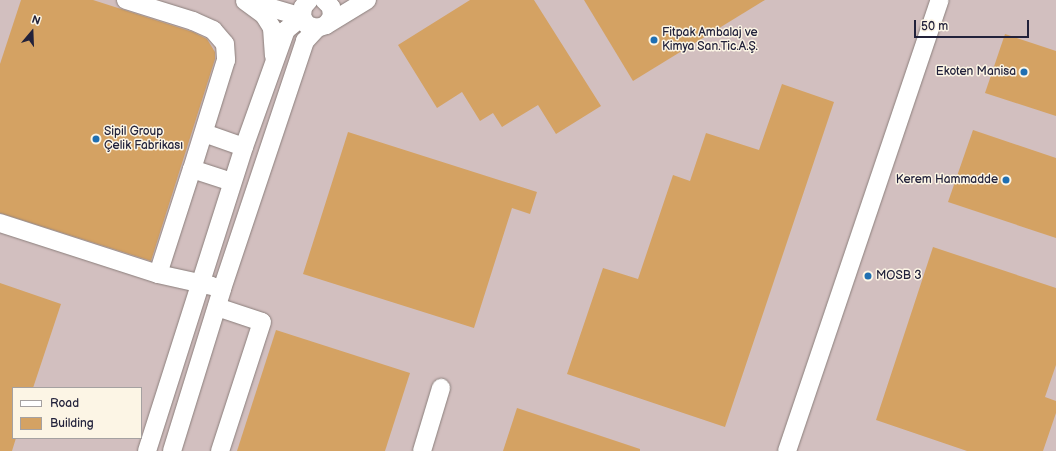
<!DOCTYPE html>
<html>
<head>
<meta charset="utf-8">
<style>
  body { margin:0 }
  #map { position:relative; width:1056px; height:451px; overflow:hidden; background:#f1dbbb; font-family:"Balsamiq Sans",sans-serif }
  div>[style] { position:absolute }
  .industrial>* { inset:0; background:#d2bfbf }
  .building>* { inset:0; background:#d4a263 }
  .roads { filter:drop-shadow(0 0 1px #8a7e7b) drop-shadow(0 0 1px #8a7e7b) }
  .minor>* { height:18px; margin:-9px; padding:0 9px; transform-origin:9px; border-radius:9px; background:#fff }
  .dots>* { width:11px; height:11px; translate:-50% -50%; box-sizing:border-box; border:2px solid #fcf5e5; border-radius:50% }
  span { translate:-50% -50%; white-space:nowrap; text-align:center; line-height:1.15; -webkit-text-stroke:3px #fcf5e5; paint-order:stroke }
  .poi-label { font-size:12px; color:#22223b }
  .left { translate:0 -50%; text-align:left }
  .right { translate:-100% -50%; text-align:right }
  .legend { position:absolute; left:12px; top:387px; width:130px; height:52px; box-sizing:border-box; background:#fcf5e5; border:1px solid #a5a1a1; margin:0; padding:5px 7px; list-style:none; font-size:12px; color:#22223b }
  .legend li { display:flex; align-items:center; gap:8px; height:20px }
  .legend b { width:20px; border:1px solid #a5a1a1 }
  .north { position:absolute; left:12px; top:12px; width:40px; height:40px; -webkit-text-stroke:3px #fcf5e5; paint-order:stroke; rotate:19deg; font-size:11px; font-weight:700; line-height:16px; text-align:center; color:#22223b }
  .north::after { content:''; display:block; margin:auto; width:14px; height:18px; background:#22223b; clip-path:polygon(50% 0,100% 100%,50% 72%,0 100%) }
  .scale { position:absolute; left:914px; top:20px; width:115px; height:18px; box-sizing:border-box; border:2px solid #22223b; border-top:0; padding-left:5px; font-size:12px; line-height:14px; white-space:nowrap; color:#22223b; -webkit-text-stroke:3px #fcf5e5; paint-order:stroke }
</style>
</head>
<body>
<div id="map">
  <div class="industrial">
    <div style="clip-path:polygon(evenodd,0 0,1056px 0,1056px 451px,0 451px,0 0,13px 388px,141px 388px,141px 438px,13px 438px,13px 388px)"></div>
  </div>
  <div class="building">
    <div style="clip-path:polygon(21px 0,93px 0,193px 32px,207px 39px,215px 52px,215px 59px,151px 261px,0 213px,0 64px)"></div>
    <div style="clip-path:polygon(470px 0,534px 0,601px 106px,556px 134px,538px 105px,502px 127px,493px 113px,480px 121px,462px 92px,437px 108px,398px 45px)"></div>
    <div style="clip-path:polygon(584px 0,765px 0,633px 81px)"></div>
    <div style="clip-path:polygon(1005px 34px,1056px 51px,1056px 116px,985px 93px)"></div>
    <div style="clip-path:polygon(782px 84px,834px 102px,725px 427px,567px 374px,603px 268px,638px 279px,673px 175px,690px 181px,706px 133px,759px 150px)"></div>
    <div style="clip-path:polygon(973px 130px,1056px 158px,1056px 238px,948px 202px)"></div>
    <div style="clip-path:polygon(348px 132px,537px 192px,530px 214px,512px 208px,474px 328px,303px 274px)"></div>
    <div style="clip-path:polygon(933px 247px,1056px 288px,1056px 365px,1045px 397px,1056px 401px,1056px 413px,1043px 451px,967px 451px,876px 420px)"></div>
    <div style="clip-path:polygon(0 283px,61px 304px,33px 388px,13px 388px,13px 438px,16px 438px,12px 451px,0 451px)"></div>
    <div style="clip-path:polygon(276px 330px,410px 373px,385px 451px,237px 451px)"></div>
    <div style="clip-path:polygon(517px 408px,640px 449px,640px 451px,503px 451px)"></div>
  </div>
  <div class="roads">
    <div class="minor">
      <div style="left:126px;top:0;width:70px;rotate:17.4deg"></div>
      <div style="left:193px;top:21px;width:22px;rotate:24deg"></div>
      <div style="left:213px;top:30px;width:18px;rotate:49deg"></div>
      <div style="left:225px;top:44px;width:16px;rotate:86deg"></div>
      <div style="left:226px;top:60px;width:114px;rotate:107.3deg"></div>
      <div style="left:309px;top:0;width:9px;rotate:131deg"></div>
      <div style="left:303px;top:7px;width:10px;rotate:96deg"></div>
      <div style="left:302px;top:17px;width:9px;rotate:58deg"></div>
      <div style="left:307px;top:25px;width:10px;rotate:17deg"></div>
      <div style="left:317px;top:28px;width:9px;rotate:-18deg"></div>
      <div style="left:326px;top:25px;width:10px;rotate:-53deg"></div>
      <div style="left:332px;top:17px;width:10px;rotate:-96deg"></div>
      <div style="left:331px;top:7px;width:10px;rotate:-135deg"></div>
      <div style="left:245px;top:1px;width:24px;rotate:36deg"></div>
      <div style="left:264px;top:15px;width:15px;rotate:58deg"></div>
      <div style="left:272px;top:28px;width:28px;rotate:86deg"></div>
      <div style="left:251px;top:2px;width:53px;rotate:16.4deg"></div>
      <div style="left:326px;top:25px;width:48px;rotate:-31.4deg"></div>
      <div style="left:204px;top:133px;width:42px;rotate:19.3deg"></div>
      <div style="left:0;top:223px;width:166px;rotate:17.9deg"></div>
      <div style="left:158px;top:274px;width:110px;rotate:-72.1deg"></div>
      <div style="left:192px;top:169px;width:42px;rotate:18deg"></div>
      <div style="left:158px;top:274px;width:55px;rotate:12.5deg"></div>
      <div style="left:217px;top:307px;width:47px;rotate:18.4deg"></div>
      <div style="left:262px;top:322px;width:136px;rotate:108deg"></div>
      <div style="left:147px;top:451px;width:319px;rotate:-72.3deg"></div>
      <div style="left:244px;top:147px;width:124px;rotate:-70.3deg"></div>
      <div style="left:286px;top:30px;width:21px;rotate:-39deg"></div>
      <div style="left:172px;top:451px;width:170px;rotate:-72.8deg"></div>
      <div style="left:222px;top:289px;width:262px;rotate:-71.5deg"></div>
      <div style="left:305px;top:41px;width:18px;rotate:-47deg"></div>
      <div style="left:422px;top:451px;width:66px;rotate:-73.2deg"></div>
      <div style="left:787px;top:451px;width:476px;rotate:-71.3deg"></div>
    </div>
  </div>
  <div class="dots">
    <div style="left:654px;top:40px;background:#1f6fb2"></div>
    <div style="left:1024px;top:72px;background:#1f6fb2"></div>
    <div style="left:96px;top:139px;background:#1f6fb2"></div>
    <div style="left:1006px;top:180px;background:#1f6fb2"></div>
    <div style="left:868px;top:276px;background:#1f6fb2"></div>
  </div>
  <div class="poi-label">
    <span class="left" style="left:662px;top:40px">Fitpak Ambalaj ve<br>Kimya San.Tic.A.Ş.</span>
    <span class="right" style="left:1016px;top:72px">Ekoten Manisa</span>
    <span class="left" style="left:104px;top:139px">Sipil Group<br>Çelik Fabrikası</span>
    <span class="right" style="left:998px;top:180px">Kerem Hammadde</span>
    <span class="left" style="left:876px;top:276px">MOSB 3</span>
  </div>
  <ul class="legend">
  <li><b style="height:5px;background:#fff"></b>Road</li>
  <li><b style="height:11px;background:#d4a263"></b>Building</li>
  </ul>
  <div class="north">N</div>
  <div class="scale">50 m</div>
</div>
</body>
</html>
